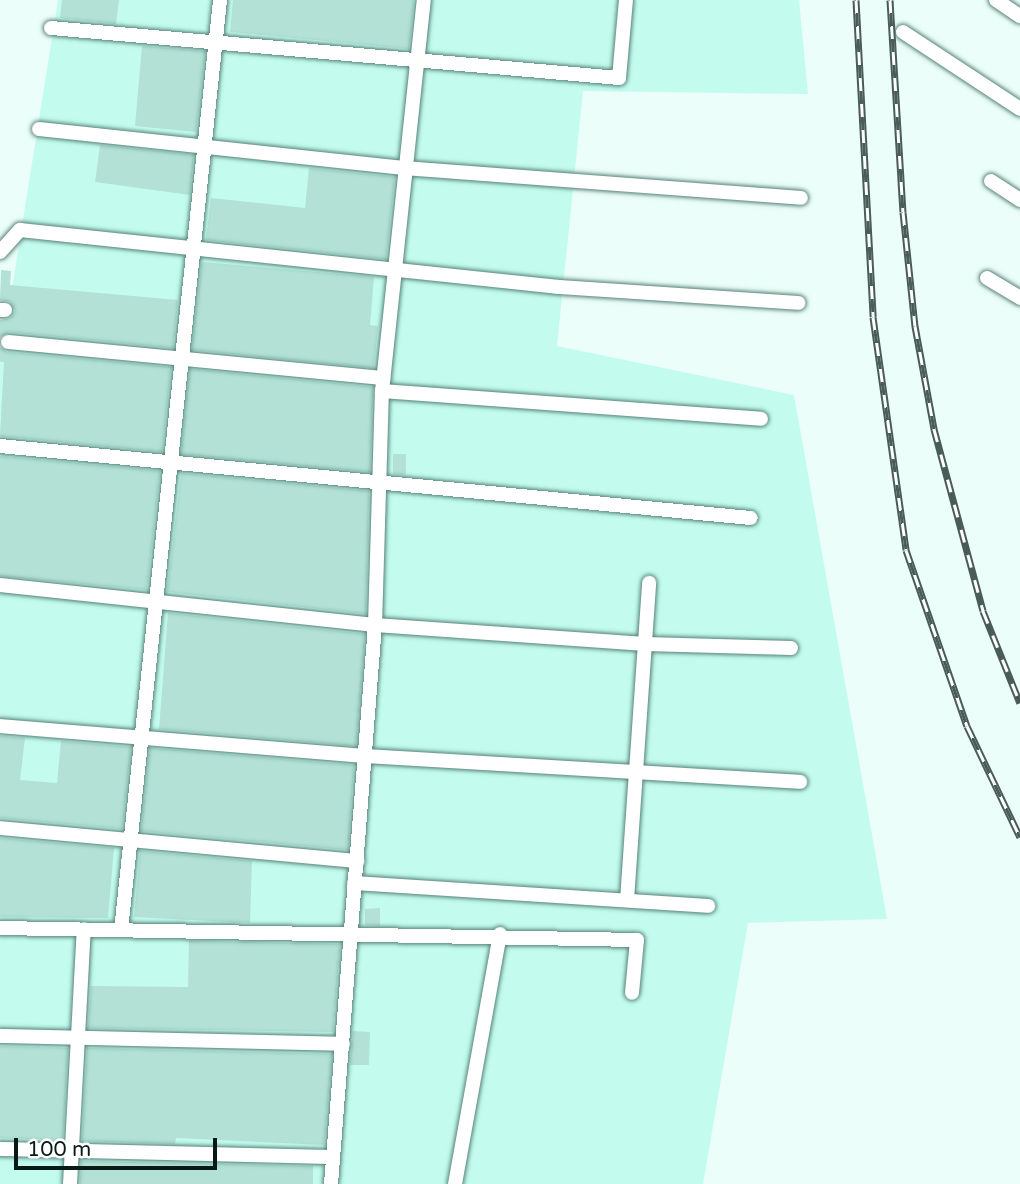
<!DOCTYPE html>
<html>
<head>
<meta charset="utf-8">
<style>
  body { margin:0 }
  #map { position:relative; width:1020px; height:1184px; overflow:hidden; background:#ebfef9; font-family:"Varela Round",sans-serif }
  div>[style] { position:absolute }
  .built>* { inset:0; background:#c3fcef }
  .building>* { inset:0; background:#b3e1d6 }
  .roads { filter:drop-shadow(0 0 2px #578279) drop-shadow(0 0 2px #578279) }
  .minor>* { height:14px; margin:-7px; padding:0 7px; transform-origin:7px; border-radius:7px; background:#fff }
  .rail>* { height:7px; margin-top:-3.5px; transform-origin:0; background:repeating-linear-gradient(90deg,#fff 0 13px,#4a5c58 0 26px); box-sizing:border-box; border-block:2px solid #4a5c58 }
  span { translate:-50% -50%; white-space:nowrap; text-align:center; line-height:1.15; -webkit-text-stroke:5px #fff; paint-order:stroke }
  .scale { position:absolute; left:14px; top:1138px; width:203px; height:32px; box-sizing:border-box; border:4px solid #081a16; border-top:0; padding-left:9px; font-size:21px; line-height:24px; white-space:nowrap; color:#081a16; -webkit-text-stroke:5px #fff; paint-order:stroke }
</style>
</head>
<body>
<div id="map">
  <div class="built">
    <div style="clip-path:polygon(58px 0,799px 0,808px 94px,583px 91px,557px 346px,794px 395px,887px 919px,748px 923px,703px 1184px,0 1184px,0 364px)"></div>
  </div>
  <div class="building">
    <div style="clip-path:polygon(62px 0,119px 0,116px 24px,60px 18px)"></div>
    <div style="clip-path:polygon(233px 0,414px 0,409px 49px,230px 32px)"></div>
    <div style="clip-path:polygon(142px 46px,205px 51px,196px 132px,135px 126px)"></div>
    <div style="clip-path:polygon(100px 145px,194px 155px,190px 195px,95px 182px)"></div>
    <div style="clip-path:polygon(309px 168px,395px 177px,386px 259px,206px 240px,211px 198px,305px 208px)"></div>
    <div style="clip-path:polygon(202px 262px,374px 277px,370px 325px,378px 326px,374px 368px,192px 350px)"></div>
    <div style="clip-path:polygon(1px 270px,11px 271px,10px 285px,178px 300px,173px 348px,9px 332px,0 337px,0 320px,10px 318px,15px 311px,10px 302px,0 300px)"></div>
    <div style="clip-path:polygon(0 347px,7px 352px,171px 367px,162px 452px,0 436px,4px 362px,0 362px)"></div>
    <div style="clip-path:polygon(190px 369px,373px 387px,370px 472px,181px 454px)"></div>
    <div style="clip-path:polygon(393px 454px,406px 454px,406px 475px,393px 474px)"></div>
    <div style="clip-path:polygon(0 456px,160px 471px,147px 590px,0 576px)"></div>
    <div style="clip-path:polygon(181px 473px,369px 491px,366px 614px,167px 592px)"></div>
    <div style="clip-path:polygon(168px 613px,365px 634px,356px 746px,159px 729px)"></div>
    <div style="clip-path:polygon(0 736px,25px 738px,20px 780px,57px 783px,61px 741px,131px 747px,122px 829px,0 818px)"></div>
    <div style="clip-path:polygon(150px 748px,354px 765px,348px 850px,141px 831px)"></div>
    <div style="clip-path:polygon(0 838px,114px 848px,108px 918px,0 917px)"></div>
    <div style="clip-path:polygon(140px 851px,252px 861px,250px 923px,134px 917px)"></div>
    <div style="clip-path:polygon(380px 908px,380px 926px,365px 925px,365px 909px)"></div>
    <div style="clip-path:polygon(189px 941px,340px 944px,333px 1032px,88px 1028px,91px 986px,188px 987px)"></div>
    <div style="clip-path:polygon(353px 1031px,370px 1032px,369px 1065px,350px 1065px)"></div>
    <div style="clip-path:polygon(0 1046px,68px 1048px,63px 1140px,0 1138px)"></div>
    <div style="clip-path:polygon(87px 1048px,332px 1054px,324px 1145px,176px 1138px,175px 1144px,82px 1141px)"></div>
    <div style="clip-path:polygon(81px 1161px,313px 1166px,313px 1184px,80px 1184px)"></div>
  </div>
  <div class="roads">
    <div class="minor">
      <div style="left:996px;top:0;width:29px;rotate:34deg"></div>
      <div style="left:51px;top:28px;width:570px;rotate:5.03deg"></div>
      <div style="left:619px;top:78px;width:78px;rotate:-84.9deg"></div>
      <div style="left:903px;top:32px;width:140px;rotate:33.3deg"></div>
      <div style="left:39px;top:129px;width:367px;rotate:6.1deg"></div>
      <div style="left:404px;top:168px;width:398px;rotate:4.3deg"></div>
      <div style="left:991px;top:181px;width:35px;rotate:33deg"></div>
      <div style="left:0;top:252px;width:30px;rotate:-48deg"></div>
      <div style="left:20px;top:230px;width:542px;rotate:6.04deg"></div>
      <div style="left:559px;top:287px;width:240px;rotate:3.8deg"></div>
      <div style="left:987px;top:278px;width:39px;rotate:31deg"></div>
      <div style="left:0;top:310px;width:5px"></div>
      <div style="left:8px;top:342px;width:377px;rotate:5.5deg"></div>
      <div style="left:382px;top:391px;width:380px;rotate:4.2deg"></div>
      <div style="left:0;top:446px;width:754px;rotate:5.48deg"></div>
      <div style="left:0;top:585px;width:377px;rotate:6.1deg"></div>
      <div style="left:375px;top:625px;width:271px;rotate:4deg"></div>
      <div style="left:645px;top:644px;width:146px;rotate:1.6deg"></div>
      <div style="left:0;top:726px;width:365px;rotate:4.7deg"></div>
      <div style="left:364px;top:756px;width:437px;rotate:3.4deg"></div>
      <div style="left:0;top:828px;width:359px;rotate:5.3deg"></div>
      <div style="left:354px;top:883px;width:355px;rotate:3.7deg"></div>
      <div style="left:627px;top:900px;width:318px;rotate:-86deg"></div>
      <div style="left:0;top:928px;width:637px;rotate:1.08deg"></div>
      <div style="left:637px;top:940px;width:53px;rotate:95.4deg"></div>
      <div style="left:121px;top:930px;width:935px;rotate:-83.92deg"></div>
      <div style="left:0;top:1036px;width:343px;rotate:1.3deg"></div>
      <div style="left:0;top:1149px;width:333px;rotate:1.4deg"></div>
      <div style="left:70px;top:1184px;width:255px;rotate:-86.9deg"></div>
      <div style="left:331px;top:1184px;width:561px;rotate:-85.5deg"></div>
      <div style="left:375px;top:625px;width:234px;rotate:-88.3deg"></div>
      <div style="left:382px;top:391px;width:393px;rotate:-83.9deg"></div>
      <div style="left:455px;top:1184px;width:254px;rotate:-79.8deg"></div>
    </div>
  </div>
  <div class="rail">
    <div style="left:856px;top:0;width:317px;rotate:86.9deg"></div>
    <div style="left:873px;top:317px;width:235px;rotate:81.9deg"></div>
    <div style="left:906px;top:550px;width:186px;rotate:70.9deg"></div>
    <div style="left:967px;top:726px;width:123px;rotate:64.5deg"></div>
    <div style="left:890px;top:0;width:212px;rotate:86.5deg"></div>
    <div style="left:903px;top:212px;width:115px;rotate:84deg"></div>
    <div style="left:915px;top:326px;width:105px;rotate:79.5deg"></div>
    <div style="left:934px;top:429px;width:188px;rotate:74.9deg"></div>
    <div style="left:983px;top:611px;width:99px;rotate:68.1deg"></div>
  </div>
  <div class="scale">100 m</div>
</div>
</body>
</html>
